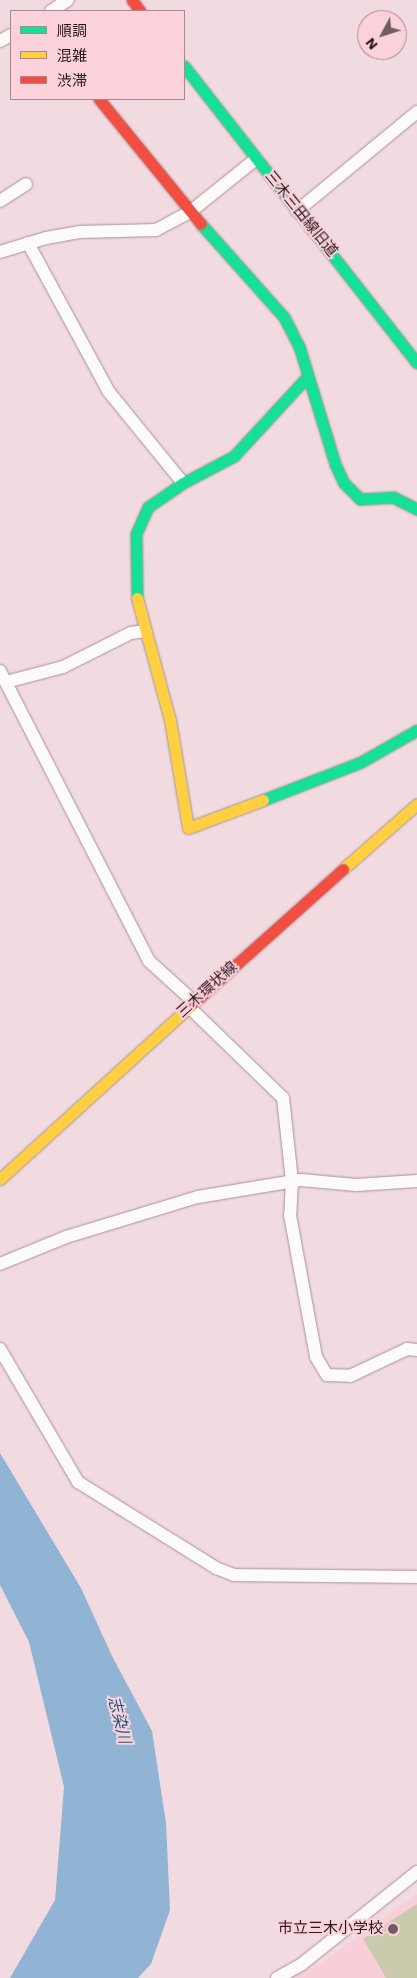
<!DOCTYPE html>
<html>
<head>
<meta charset="utf-8">
<style>
  body { margin:0 }
  #map { position:relative; width:417px; height:1978px; overflow:hidden; background:#f2dbe0; font-family:"Work Sans","Noto Sans JP",sans-serif }
  div>[style] { position:absolute }
  .built>* { inset:0; background:#f9ced8 }
  .green>* { inset:0; background:#cacaad }
  .water>* { inset:0; background:#92b4d4 }
  .roads { filter:drop-shadow(0 0 1px #a69397) drop-shadow(0 0 1px #a69397) }
  .street>* { height:12px; margin:-6px; padding:0 6px; transform-origin:6px; border-radius:6px; background:#fdfafa }
  .fast>* { height:11px; margin:-5.5px; padding:0 5.5px; transform-origin:5.5px; border-radius:5.5px; background:#16e098 }
  .slow>* { height:11px; margin:-5.5px; padding:0 5.5px; transform-origin:5.5px; border-radius:5.5px; background:#ffcf43 }
  .jam>* { height:11px; margin:-5.5px; padding:0 5.5px; transform-origin:5.5px; border-radius:5.5px; background:#f24e42 }
  .dots>* { width:14px; height:14px; translate:-50% -50%; box-sizing:border-box; border:2px solid #fbd2db; border-radius:50% }
  span { translate:-50% -50%; white-space:nowrap; text-align:center; line-height:1.15; -webkit-text-stroke:4px #fbd2db; paint-order:stroke }
  .street-label { font-size:15px; color:#2a181d }
  .poi-label { font-size:15px; color:#2a181d }
  .right { translate:-100% -50%; text-align:right }
  .water-label { font-size:16px; color:#135681; font-style:italic }
  .legend { position:absolute; left:10px; top:10px; width:175px; height:90px; box-sizing:border-box; background:#fbd2db; border:1px solid #a7888f; margin:0; padding:6px 9px; list-style:none; font-size:15px; color:#2a181d }
  .legend li { display:flex; align-items:center; gap:10px; height:25px }
  .legend b { width:25px; border:1px solid #a7888f }
  .north { position:absolute; left:357px; top:10px; width:50px; height:50px; box-sizing:border-box; background:#fbd2db; border:1px solid #a7888f; border-radius:50%; rotate:230deg; font-size:14px; font-weight:700; line-height:20px; text-align:center; color:#2a181d }
  .north::after { content:''; display:block; margin:auto; width:18px; height:22px; background:#705c61; clip-path:polygon(50% 0,100% 100%,50% 72%,0 100%) }
</style>
</head>
<body>
<div id="map">
  <div class="built">
    <div style="clip-path:polygon(417px 1894px,417px 1978px,290px 1978px,320px 1964px)"></div>
  </div>
  <div class="green">
    <div style="clip-path:polygon(417px 1904px,417px 1978px,386px 1978px,363px 1939px)"></div>
  </div>
  <div class="water">
    <div style="clip-path:polygon(0 1453px,81px 1588px,112px 1656px,152px 1731px,166px 1823px,170px 1910px,151px 1964px,138px 1978px,10px 1978px,55px 1900px,64px 1787px,29px 1642px,0 1585px)"></div>
  </div>
  <div class="roads">
    <div class="street">
      <div style="left:51px;top:11px;width:20px;rotate:-33deg"></div>
      <div style="left:0;top:41px;width:13px;rotate:-29deg"></div>
      <div style="left:0;top:201px;width:31px;rotate:-33deg"></div>
      <div style="left:297px;top:211px;width:156px;rotate:-39.5deg"></div>
      <div style="left:28px;top:243px;width:170px;rotate:61.5deg"></div>
      <div style="left:109px;top:392px;width:117px;rotate:50.9deg"></div>
      <div style="left:0;top:252px;width:48px;rotate:-16.9deg"></div>
      <div style="left:46px;top:238px;width:35px;rotate:-10deg"></div>
      <div style="left:80px;top:232px;width:76px;rotate:-1.5deg"></div>
      <div style="left:156px;top:230px;width:38px;rotate:-28deg"></div>
      <div style="left:190px;top:212px;width:85px;rotate:-38.8deg"></div>
      <div style="left:0;top:671px;width:326px;rotate:62.8deg"></div>
      <div style="left:149px;top:961px;width:61px;rotate:42.3deg"></div>
      <div style="left:6px;top:682px;width:59px;rotate:-14.7deg"></div>
      <div style="left:63px;top:667px;width:76px;rotate:-26.6deg"></div>
      <div style="left:131px;top:633px;width:14px;rotate:-8deg"></div>
      <div style="left:189px;top:1007px;width:131px;rotate:44.1deg"></div>
      <div style="left:283px;top:1098px;width:83px;rotate:83.8deg"></div>
      <div style="left:292px;top:1181px;width:34px;rotate:93deg"></div>
      <div style="left:290px;top:1215px;width:144px;rotate:79.6deg"></div>
      <div style="left:316px;top:1357px;width:21px;rotate:59deg"></div>
      <div style="left:327px;top:1375px;width:23px;rotate:2deg"></div>
      <div style="left:350px;top:1376px;width:63px;rotate:-25.3deg"></div>
      <div style="left:407px;top:1349px;width:10px;rotate:6deg"></div>
      <div style="left:0;top:1264px;width:71px;rotate:-22.2deg"></div>
      <div style="left:66px;top:1237px;width:138px;rotate:-16.9deg"></div>
      <div style="left:198px;top:1197px;width:104px;rotate:-9.4deg"></div>
      <div style="left:301px;top:1180px;width:55px;rotate:5.2deg"></div>
      <div style="left:356px;top:1185px;width:61px;rotate:-3.8deg"></div>
      <div style="left:0;top:1349px;width:154px;rotate:59.6deg"></div>
      <div style="left:78px;top:1482px;width:163px;rotate:31.9deg"></div>
      <div style="left:216px;top:1568px;width:19px;rotate:21deg"></div>
      <div style="left:234px;top:1575px;width:183px;rotate:0.6deg"></div>
      <div style="left:277px;top:1978px;width:29px;rotate:-29deg"></div>
      <div style="left:302px;top:1964px;width:147px;rotate:-38.7deg"></div>
    </div>
    <div class="fast">
      <div style="left:184px;top:66px;width:377px;rotate:51.9deg"></div>
      <div style="left:201px;top:224px;width:125px;rotate:48.3deg"></div>
      <div style="left:284px;top:317px;width:33px;rotate:63deg"></div>
      <div style="left:299px;top:346px;width:123px;rotate:73deg"></div>
      <div style="left:335px;top:464px;width:21px;rotate:65deg"></div>
      <div style="left:344px;top:483px;width:23px;rotate:45deg"></div>
      <div style="left:360px;top:499px;width:33px;rotate:-3deg"></div>
      <div style="left:393px;top:497px;width:27px;rotate:27deg"></div>
      <div style="left:137px;top:598px;width:64px;rotate:-90.9deg"></div>
      <div style="left:136px;top:534px;width:30px;rotate:-66deg"></div>
      <div style="left:148px;top:507px;width:42px;rotate:-34.4deg"></div>
      <div style="left:183px;top:483px;width:58px;rotate:-27.9deg"></div>
      <div style="left:234px;top:456px;width:108px;rotate:-47.3deg"></div>
      <div style="left:263px;top:800px;width:105px;rotate:-21.2deg"></div>
      <div style="left:361px;top:762px;width:64px;rotate:-29.7deg"></div>
    </div>
    <div class="slow">
      <div style="left:137px;top:598px;width:126px;rotate:74.9deg"></div>
      <div style="left:170px;top:720px;width:109px;rotate:80.5deg"></div>
      <div style="left:188px;top:828px;width:80px;rotate:-20.5deg"></div>
      <div style="left:343px;top:869px;width:98px;rotate:-41.3deg"></div>
      <div style="left:0;top:1179px;width:258px;rotate:-42.3deg"></div>
    </div>
    <div class="jam">
      <div style="left:132px;top:0;width:14px;rotate:54deg"></div>
      <div style="left:99px;top:99px;width:161px;rotate:50.8deg"></div>
      <div style="left:191px;top:1005px;width:204px;rotate:-41.8deg"></div>
    </div>
  </div>
  <div class="dots">
    <div style="left:393px;top:1929px;background:#705c61"></div>
  </div>
  <div class="street-label">
    <span style="left:301px;top:214px;rotate:51deg">三木三田線旧道</span>
    <span style="left:207px;top:990px;rotate:-42deg">三木環状線</span>
  </div>
  <div class="poi-label">
    <span class="right" style="left:383px;top:1929px">市立三木小学校</span>
  </div>
  <div class="water-label">
    <span style="left:119px;top:1720px;rotate:76deg">志染川</span>
  </div>
  <ul class="legend">
  <li><b style="height:6px;background:#16e098"></b>順調</li>
  <li><b style="height:6px;background:#ffcf43"></b>混雑</li>
  <li><b style="height:6px;background:#f24e42"></b>渋滞</li>
  </ul>
  <div class="north">N</div>
</div>
</body>
</html>
